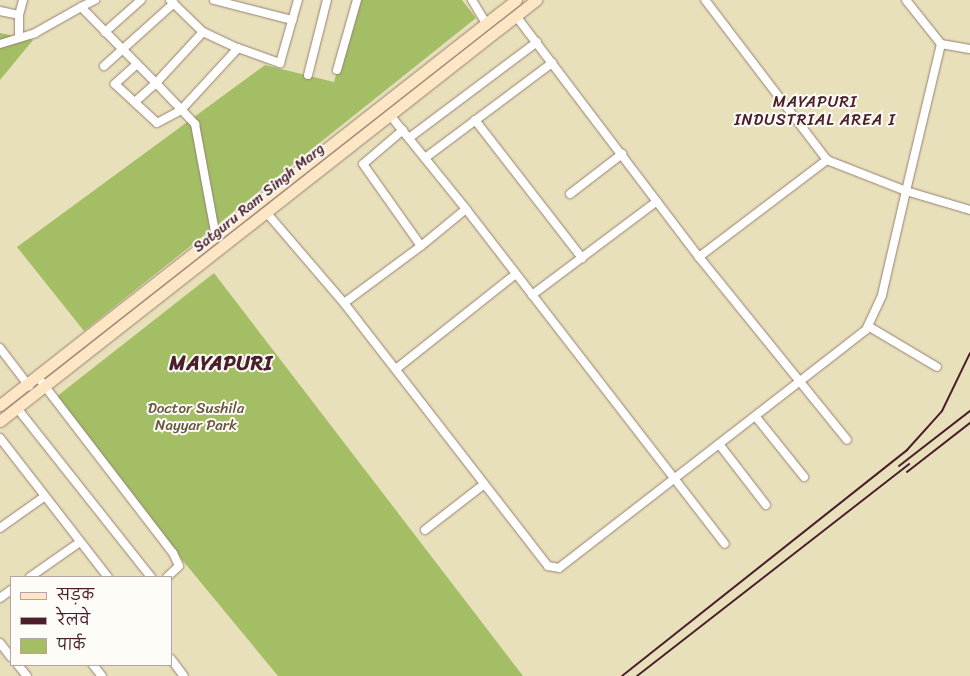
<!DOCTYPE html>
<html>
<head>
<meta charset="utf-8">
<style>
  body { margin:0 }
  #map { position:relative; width:970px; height:676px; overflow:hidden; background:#e8e0bb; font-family:Sriracha,"Playpen Sans Deva",sans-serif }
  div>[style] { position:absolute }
  .green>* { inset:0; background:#a4be65 }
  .roads { filter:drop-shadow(0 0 1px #998073) drop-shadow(0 0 1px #998073) }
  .street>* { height:8px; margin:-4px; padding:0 4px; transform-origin:4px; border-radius:4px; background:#fff }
  .secondary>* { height:11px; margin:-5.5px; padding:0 5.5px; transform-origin:5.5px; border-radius:5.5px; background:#fce6c4 }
  .rail>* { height:2px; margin:-1px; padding:0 1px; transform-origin:1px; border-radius:1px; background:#4a1f2b }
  span { translate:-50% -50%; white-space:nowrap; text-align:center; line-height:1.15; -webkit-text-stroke:4px #fdfcf7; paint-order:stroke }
  .street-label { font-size:15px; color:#4a1f2b }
  .park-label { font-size:15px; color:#6a573f }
  .neighbourhood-label { font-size:16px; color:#4a1f2b; letter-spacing:1px }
  .district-label { font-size:20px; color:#4a1f2b; font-weight:700; letter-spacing:1px }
  .legend { position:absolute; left:10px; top:576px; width:162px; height:90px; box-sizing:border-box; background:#fdfcf7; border:1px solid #b5a4a5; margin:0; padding:6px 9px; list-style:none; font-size:15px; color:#4a1f2b }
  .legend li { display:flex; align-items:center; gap:10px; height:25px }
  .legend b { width:25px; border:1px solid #b5a4a5 }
</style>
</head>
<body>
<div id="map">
  <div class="green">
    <div style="clip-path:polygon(357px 0,462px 0,476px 18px,84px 331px,17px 247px,265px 65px,334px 82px)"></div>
    <div style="clip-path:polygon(0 33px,33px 40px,0 80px)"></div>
    <div style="clip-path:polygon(214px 273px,523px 676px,278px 676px,51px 401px)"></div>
  </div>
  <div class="roads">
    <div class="street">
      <div style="left:170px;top:0;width:46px;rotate:44.1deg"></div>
      <div style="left:203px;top:32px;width:69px;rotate:132.7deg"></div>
      <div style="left:156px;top:83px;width:57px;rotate:46.4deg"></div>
      <div style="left:195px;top:124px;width:115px;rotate:79.5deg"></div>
      <div style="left:214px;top:0;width:81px;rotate:14.4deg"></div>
      <div style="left:472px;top:0;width:27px;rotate:59deg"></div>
      <div style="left:906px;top:0;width:56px;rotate:51.5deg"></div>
      <div style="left:941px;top:44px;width:29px;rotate:10deg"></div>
      <div style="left:81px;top:7px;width:16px;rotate:-27deg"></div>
      <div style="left:0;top:11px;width:19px;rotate:12deg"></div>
      <div style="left:19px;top:15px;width:16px;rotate:-75deg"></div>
      <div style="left:19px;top:15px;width:22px;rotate:90deg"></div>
      <div style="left:516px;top:16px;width:303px;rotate:52.8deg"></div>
      <div style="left:699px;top:257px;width:235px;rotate:51deg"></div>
      <div style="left:105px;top:32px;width:48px;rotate:-41.6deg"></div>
      <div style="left:203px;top:32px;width:38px;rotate:25deg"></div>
      <div style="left:0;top:44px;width:37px;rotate:-17deg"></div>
      <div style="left:35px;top:33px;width:53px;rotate:-29.5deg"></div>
      <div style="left:81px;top:7px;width:107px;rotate:45.4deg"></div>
      <div style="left:156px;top:83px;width:28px;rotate:138deg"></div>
      <div style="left:941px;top:44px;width:151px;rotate:103.4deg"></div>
      <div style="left:906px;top:191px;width:67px;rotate:16.5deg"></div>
      <div style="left:137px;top:64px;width:30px;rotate:138deg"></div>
      <div style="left:115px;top:84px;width:57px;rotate:42.9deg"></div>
      <div style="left:157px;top:123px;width:27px;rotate:-28deg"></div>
      <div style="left:181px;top:110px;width:84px;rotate:-47.4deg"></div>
      <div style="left:238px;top:48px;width:45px;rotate:19.7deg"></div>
      <div style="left:280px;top:63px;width:66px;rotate:-74.1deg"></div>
      <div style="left:104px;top:66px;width:94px;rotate:-42deg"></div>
      <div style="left:337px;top:70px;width:73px;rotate:-74.1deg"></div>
      <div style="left:308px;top:75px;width:77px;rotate:-75.8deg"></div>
      <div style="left:475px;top:120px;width:175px;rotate:52.2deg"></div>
      <div style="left:403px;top:130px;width:52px;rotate:139.6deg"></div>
      <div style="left:363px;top:164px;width:100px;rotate:54.7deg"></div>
      <div style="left:409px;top:138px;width:160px;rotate:-36.9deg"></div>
      <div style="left:425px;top:158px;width:159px;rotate:-36.8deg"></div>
      <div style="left:570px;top:194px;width:66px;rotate:-37.6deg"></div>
      <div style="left:466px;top:209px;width:423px;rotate:52.3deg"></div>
      <div style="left:266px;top:212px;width:120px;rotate:49.4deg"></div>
      <div style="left:344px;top:303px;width:96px;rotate:-36.5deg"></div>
      <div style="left:421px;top:246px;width:58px;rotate:-39.4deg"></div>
      <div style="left:466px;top:209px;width:121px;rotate:-129deg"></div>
      <div style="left:699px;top:257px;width:161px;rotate:-37.2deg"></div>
      <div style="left:532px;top:295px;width:156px;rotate:-36.9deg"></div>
      <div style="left:344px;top:303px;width:333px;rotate:52.2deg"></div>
      <div style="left:548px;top:566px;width:11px;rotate:10deg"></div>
      <div style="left:559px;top:568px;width:388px;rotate:-37.8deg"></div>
      <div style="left:866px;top:330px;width:38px;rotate:-65deg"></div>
      <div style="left:882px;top:295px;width:107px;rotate:-77deg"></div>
      <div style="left:906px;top:191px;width:85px;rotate:-158.6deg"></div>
      <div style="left:827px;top:160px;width:201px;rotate:-127.3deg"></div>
      <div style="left:868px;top:326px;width:80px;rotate:30.7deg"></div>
      <div style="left:0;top:348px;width:48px;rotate:52.7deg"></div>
      <div style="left:396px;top:369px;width:153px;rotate:-38.4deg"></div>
      <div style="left:37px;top:376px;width:223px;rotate:52.5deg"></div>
      <div style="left:173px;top:553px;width:14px;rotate:65deg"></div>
      <div style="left:179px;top:566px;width:16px;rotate:137deg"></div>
      <div style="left:17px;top:408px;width:216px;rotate:51.6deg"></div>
      <div style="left:756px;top:417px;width:77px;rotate:51.3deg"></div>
      <div style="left:0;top:438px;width:176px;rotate:52.2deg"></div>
      <div style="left:719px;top:444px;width:77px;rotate:52.4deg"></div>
      <div style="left:0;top:528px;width:55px;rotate:-35.4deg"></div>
      <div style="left:425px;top:530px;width:73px;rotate:-37.8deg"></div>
      <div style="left:30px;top:577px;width:61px;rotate:-35deg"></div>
      <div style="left:0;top:598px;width:14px;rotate:-36deg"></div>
      <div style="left:0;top:643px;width:18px;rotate:52deg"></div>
      <div style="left:171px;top:659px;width:21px;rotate:53deg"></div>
      <div style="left:18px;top:665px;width:14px;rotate:51deg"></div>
      <div style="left:93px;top:665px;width:14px;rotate:51deg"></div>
    </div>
    <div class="secondary">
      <div style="left:0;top:405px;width:656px;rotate:-38.13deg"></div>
      <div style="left:0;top:421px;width:682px;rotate:-38.15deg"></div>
    </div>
  </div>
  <div class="rail">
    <div style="left:899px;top:466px;width:90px;rotate:-37.8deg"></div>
    <div style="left:907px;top:472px;width:80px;rotate:-37.9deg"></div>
    <div style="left:622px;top:676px;width:364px;rotate:-38.4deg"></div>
    <div style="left:907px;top:450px;width:52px;rotate:-48.1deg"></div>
    <div style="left:942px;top:411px;width:64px;rotate:-64.2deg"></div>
    <div style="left:637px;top:676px;width:345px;rotate:-37.9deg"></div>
  </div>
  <div class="street-label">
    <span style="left:259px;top:198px;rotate:-39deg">Satguru Ram Singh Marg</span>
  </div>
  <div class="park-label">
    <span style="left:196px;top:417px">Doctor Sushila<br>Nayyar Park</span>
  </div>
  <div class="neighbourhood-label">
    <span style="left:815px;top:111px">MAYAPURI<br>INDUSTRIAL AREA I</span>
  </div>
  <div class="district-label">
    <span style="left:221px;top:363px">MAYAPURI</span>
  </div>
  <ul class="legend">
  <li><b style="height:6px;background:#fce6c4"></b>सड़क</li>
  <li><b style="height:6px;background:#4a1f2b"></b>रेलवे</li>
  <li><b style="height:14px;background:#a4be65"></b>पार्क</li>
  </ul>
</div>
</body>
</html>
